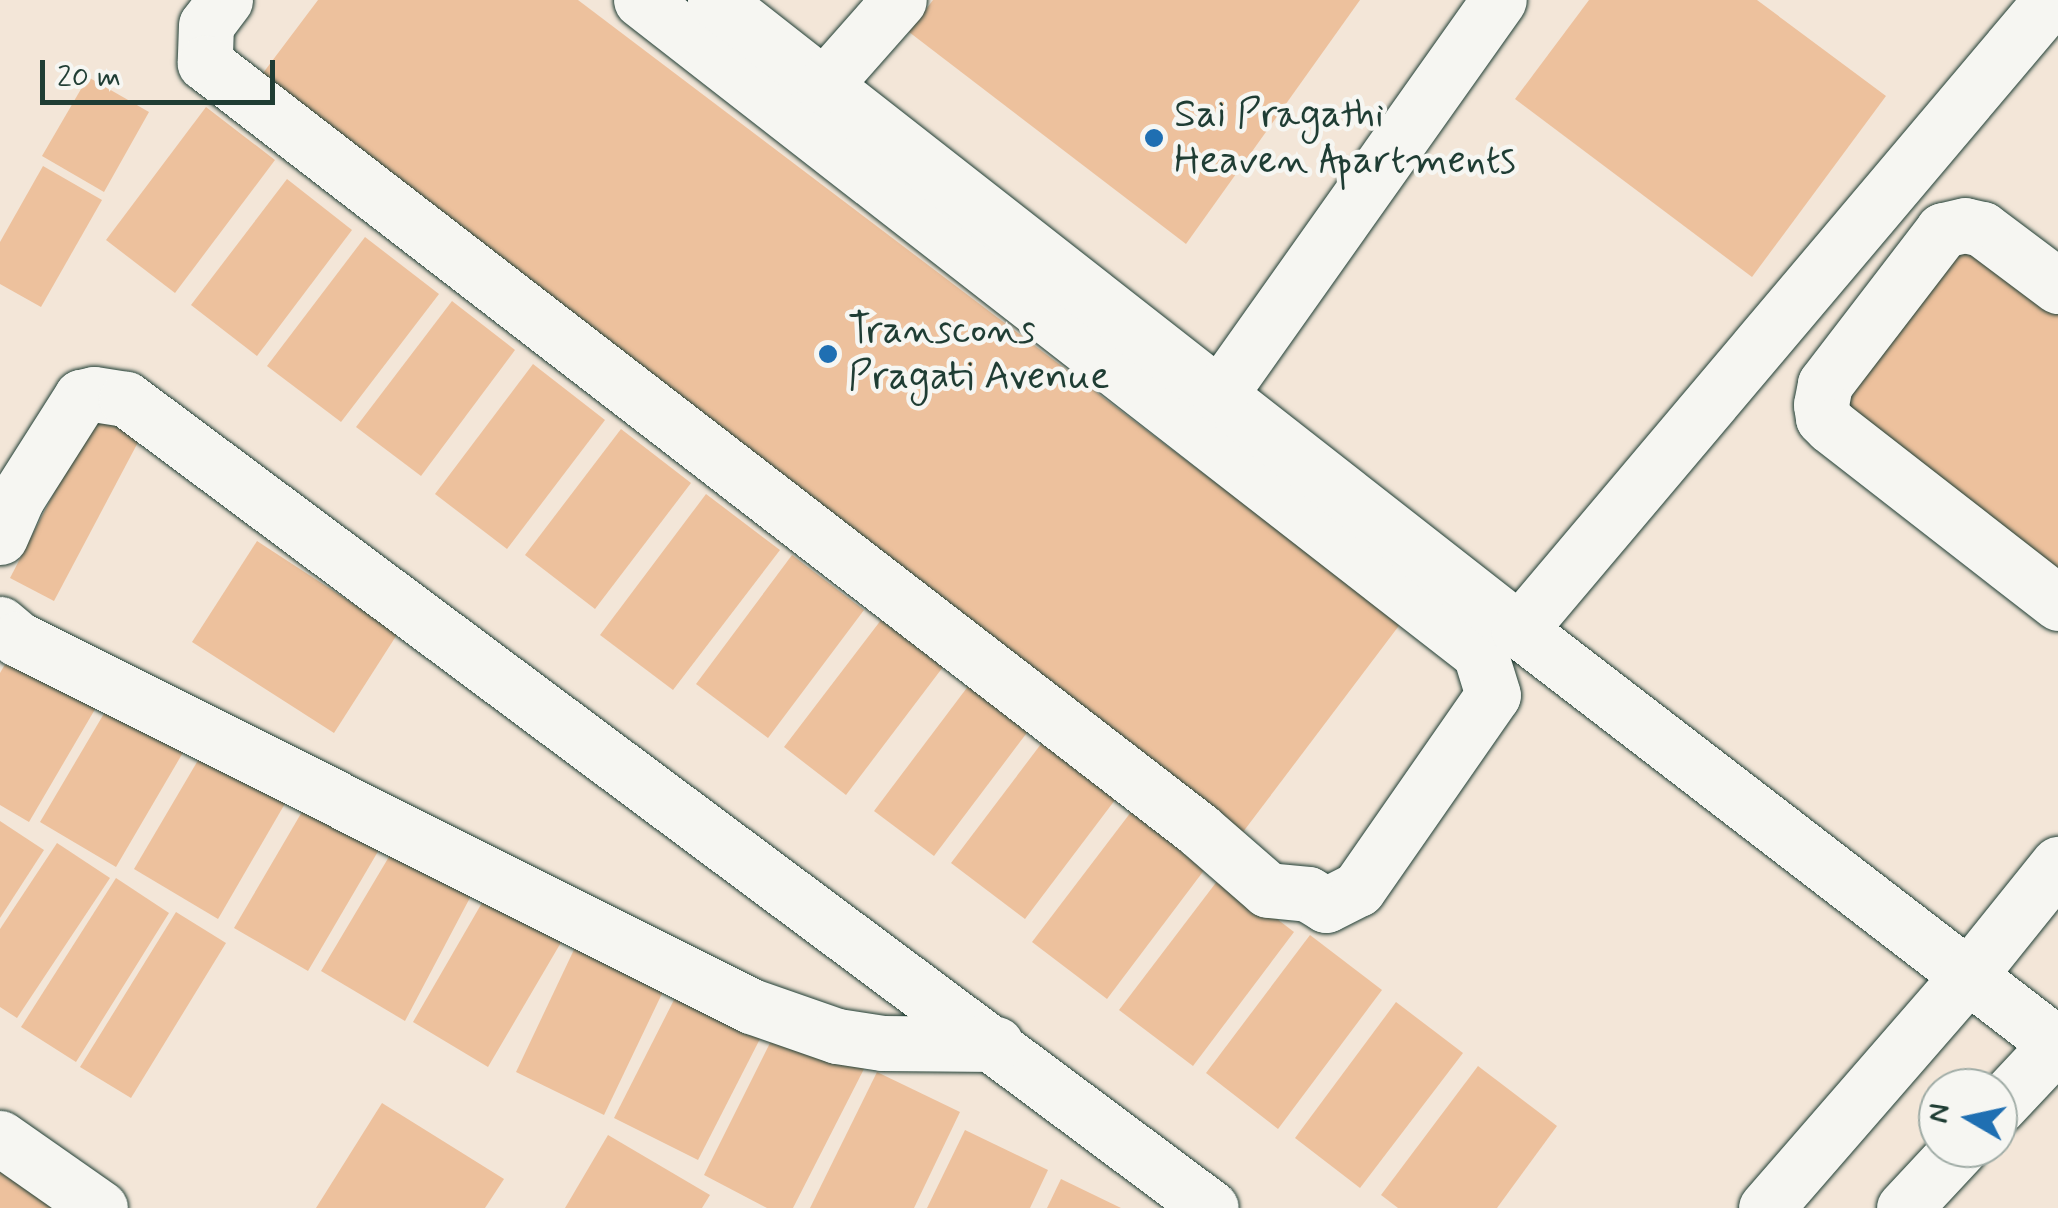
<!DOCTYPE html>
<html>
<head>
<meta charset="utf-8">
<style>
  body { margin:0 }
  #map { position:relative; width:2058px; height:1208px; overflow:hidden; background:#f3e6d8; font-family:Mynerve,sans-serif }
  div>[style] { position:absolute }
  .building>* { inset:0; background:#edc19d }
  .roads { filter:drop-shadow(0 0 2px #1f3d34) drop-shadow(0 0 2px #1f3d34) }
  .street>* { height:55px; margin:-27.5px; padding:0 27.5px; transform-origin:27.5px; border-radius:27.5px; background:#f6f6f2 }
  .secondary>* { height:55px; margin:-27.5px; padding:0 27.5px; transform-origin:27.5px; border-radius:27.5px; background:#f6f6f2 }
  .dots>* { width:28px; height:28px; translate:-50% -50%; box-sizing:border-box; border:5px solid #f6f6f2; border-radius:50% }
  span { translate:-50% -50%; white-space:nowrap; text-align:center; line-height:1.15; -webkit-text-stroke:9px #f6f6f2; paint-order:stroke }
  .poi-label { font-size:40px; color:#1f3d34 }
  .left { translate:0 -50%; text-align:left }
  .north { position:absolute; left:1918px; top:1068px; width:100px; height:100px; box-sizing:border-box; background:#f6f6f2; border:2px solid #a0aca6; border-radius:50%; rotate:279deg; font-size:28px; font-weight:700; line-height:40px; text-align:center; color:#1f3d34 }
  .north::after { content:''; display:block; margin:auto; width:35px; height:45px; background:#1f6fb2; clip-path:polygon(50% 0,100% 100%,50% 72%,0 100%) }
  .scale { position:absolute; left:40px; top:60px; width:235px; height:45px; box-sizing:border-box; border:5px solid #1f3d34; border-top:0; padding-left:12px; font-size:30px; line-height:35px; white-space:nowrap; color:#1f3d34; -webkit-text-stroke:8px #f6f6f2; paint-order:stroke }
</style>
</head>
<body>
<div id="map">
  <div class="building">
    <div style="clip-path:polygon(318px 0,578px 0,1401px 623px,1243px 832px,254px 85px)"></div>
    <div style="clip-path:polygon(933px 0,1360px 0,1186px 244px,909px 32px)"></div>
    <div style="clip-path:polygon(1589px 0,1757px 0,1886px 96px,1752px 277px,1515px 99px)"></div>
    <div style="clip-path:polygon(88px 77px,149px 112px,104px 192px,42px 156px)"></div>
    <div style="clip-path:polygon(206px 107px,275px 160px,175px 293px,106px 240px)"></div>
    <div style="clip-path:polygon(43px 166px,102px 200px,41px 307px,0 284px,0 242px)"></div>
    <div style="clip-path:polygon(287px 179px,352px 230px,257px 356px,191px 305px)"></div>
    <div style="clip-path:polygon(365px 237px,439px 294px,341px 422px,267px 366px)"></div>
    <div style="clip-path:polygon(1969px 241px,2058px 309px,2058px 574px,1841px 405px)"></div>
    <div style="clip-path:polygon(452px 301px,515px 350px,421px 476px,356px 427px)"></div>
    <div style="clip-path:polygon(533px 364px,605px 420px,507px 549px,435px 494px)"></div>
    <div style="clip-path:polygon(98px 408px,144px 431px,54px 601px,10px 578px)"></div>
    <div style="clip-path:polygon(621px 429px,691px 483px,595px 609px,525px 555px)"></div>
    <div style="clip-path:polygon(706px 494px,780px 550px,673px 690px,600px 635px)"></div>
    <div style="clip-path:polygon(257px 541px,398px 633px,334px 733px,192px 642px)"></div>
    <div style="clip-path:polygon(792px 555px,864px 610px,768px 738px,696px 684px)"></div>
    <div style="clip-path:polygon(881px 620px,943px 667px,846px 795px,784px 747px)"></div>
    <div style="clip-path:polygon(14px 649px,101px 699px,29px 822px,0 805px,0 673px)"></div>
    <div style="clip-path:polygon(969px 685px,1029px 730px,934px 856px,874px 811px)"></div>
    <div style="clip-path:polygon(112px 700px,188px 744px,116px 867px,40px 822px)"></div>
    <div style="clip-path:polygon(1044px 740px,1118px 796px,1025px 919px,951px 863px)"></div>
    <div style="clip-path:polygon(207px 745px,290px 795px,218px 919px,134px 869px)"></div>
    <div style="clip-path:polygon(306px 805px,380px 848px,308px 971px,234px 928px)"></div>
    <div style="clip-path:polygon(1131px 812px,1205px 869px,1107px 999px,1032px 942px)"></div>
    <div style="clip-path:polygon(0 821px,44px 850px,0 918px)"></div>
    <div style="clip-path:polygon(57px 843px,110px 878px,17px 1018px,0 1007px,0 929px)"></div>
    <div style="clip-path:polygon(393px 850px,473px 892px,405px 1021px,321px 971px)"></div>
    <div style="clip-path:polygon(1221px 876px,1294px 932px,1193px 1066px,1119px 1010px)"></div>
    <div style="clip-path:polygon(116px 878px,169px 913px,76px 1062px,21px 1027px)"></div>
    <div style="clip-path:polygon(490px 889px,566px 934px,488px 1067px,413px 1022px)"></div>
    <div style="clip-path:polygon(176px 912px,226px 943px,131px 1098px,80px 1067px)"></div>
    <div style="clip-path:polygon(1310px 935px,1382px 990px,1278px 1129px,1206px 1073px)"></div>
    <div style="clip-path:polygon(580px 937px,669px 979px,604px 1115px,516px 1072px)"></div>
    <div style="clip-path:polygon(679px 990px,763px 1033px,698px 1160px,614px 1118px)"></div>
    <div style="clip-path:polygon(1396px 1002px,1463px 1053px,1360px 1188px,1295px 1138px)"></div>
    <div style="clip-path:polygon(780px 1023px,865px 1067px,793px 1208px,767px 1208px,704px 1175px)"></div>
    <div style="clip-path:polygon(1478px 1066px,1557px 1126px,1497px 1208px,1398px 1208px,1381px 1195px)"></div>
    <div style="clip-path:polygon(877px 1072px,960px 1112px,914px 1208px,810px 1208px)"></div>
    <div style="clip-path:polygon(382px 1103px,504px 1179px,485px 1208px,316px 1208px)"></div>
    <div style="clip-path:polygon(965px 1130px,1048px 1170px,1030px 1208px,927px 1208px)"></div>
    <div style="clip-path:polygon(608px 1135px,710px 1195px,702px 1208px,565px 1208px)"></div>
    <div style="clip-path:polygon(0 1162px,64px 1208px,0 1208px)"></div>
    <div style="clip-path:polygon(1061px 1179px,1121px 1208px,1047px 1208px)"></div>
  </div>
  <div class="roads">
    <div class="street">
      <div style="left:225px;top:0;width:31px;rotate:127deg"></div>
      <div style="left:206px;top:25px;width:38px;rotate:92deg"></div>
      <div style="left:205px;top:63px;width:1256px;rotate:37.65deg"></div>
      <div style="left:1199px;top:830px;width:91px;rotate:41deg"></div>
      <div style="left:1268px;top:890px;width:40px;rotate:5.7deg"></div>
      <div style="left:1308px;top:894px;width:21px;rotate:31deg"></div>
      <div style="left:1326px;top:905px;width:36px;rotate:-27deg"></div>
      <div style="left:1358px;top:889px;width:236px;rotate:-55.2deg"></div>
      <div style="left:1493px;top:695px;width:44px;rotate:-107.2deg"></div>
      <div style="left:1480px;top:653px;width:1063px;rotate:-142.11deg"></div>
      <div style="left:715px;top:0;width:1021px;rotate:38.08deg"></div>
      <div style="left:1519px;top:630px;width:679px;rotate:37.58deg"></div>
      <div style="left:824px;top:85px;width:113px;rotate:-48.6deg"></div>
      <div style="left:2058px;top:286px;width:95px;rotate:-143.1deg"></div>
      <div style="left:1982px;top:229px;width:17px;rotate:-167deg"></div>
      <div style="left:1965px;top:225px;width:23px;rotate:167deg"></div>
      <div style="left:1943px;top:230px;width:194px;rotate:127.5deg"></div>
      <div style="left:1825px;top:384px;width:21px;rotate:101deg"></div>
      <div style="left:1821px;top:405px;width:13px;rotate:81deg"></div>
      <div style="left:1823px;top:418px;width:11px;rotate:45deg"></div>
      <div style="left:1831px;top:426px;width:288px;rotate:37.9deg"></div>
      <div style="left:1219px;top:395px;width:484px;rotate:-54.7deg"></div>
      <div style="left:0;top:537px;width:43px;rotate:-66.4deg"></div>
      <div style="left:17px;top:498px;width:120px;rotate:-57.6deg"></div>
      <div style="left:81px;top:397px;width:13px;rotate:-13deg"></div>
      <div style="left:94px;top:394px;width:32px;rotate:9deg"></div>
      <div style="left:126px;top:399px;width:1353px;rotate:36.71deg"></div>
      <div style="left:0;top:624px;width:23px;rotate:40deg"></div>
      <div style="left:18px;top:639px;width:820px;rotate:26.6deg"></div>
      <div style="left:751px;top:1006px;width:91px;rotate:19.2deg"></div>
      <div style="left:837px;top:1036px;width:46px;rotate:8.8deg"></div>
      <div style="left:882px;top:1043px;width:114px;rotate:0.5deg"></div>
      <div style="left:1519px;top:630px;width:825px;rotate:-49.82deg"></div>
      <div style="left:0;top:1138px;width:122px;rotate:35deg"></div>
    </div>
    <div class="secondary">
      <div style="left:1998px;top:1107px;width:88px;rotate:-46.8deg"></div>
      <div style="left:1766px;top:1208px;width:308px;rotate:-49deg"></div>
      <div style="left:1968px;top:976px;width:144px;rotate:-51.2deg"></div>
      <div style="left:1904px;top:1208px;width:82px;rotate:-47deg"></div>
    </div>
  </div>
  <div class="dots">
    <div style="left:1154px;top:138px;background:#1f6fb2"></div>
    <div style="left:828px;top:354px;background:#1f6fb2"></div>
  </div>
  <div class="poi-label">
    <span class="left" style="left:1174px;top:138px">Sai Pragathi<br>Heaven Apartments</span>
    <span class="left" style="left:848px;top:354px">Transcons<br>Pragati Avenue</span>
  </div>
  <div class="north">N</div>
  <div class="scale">20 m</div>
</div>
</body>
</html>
